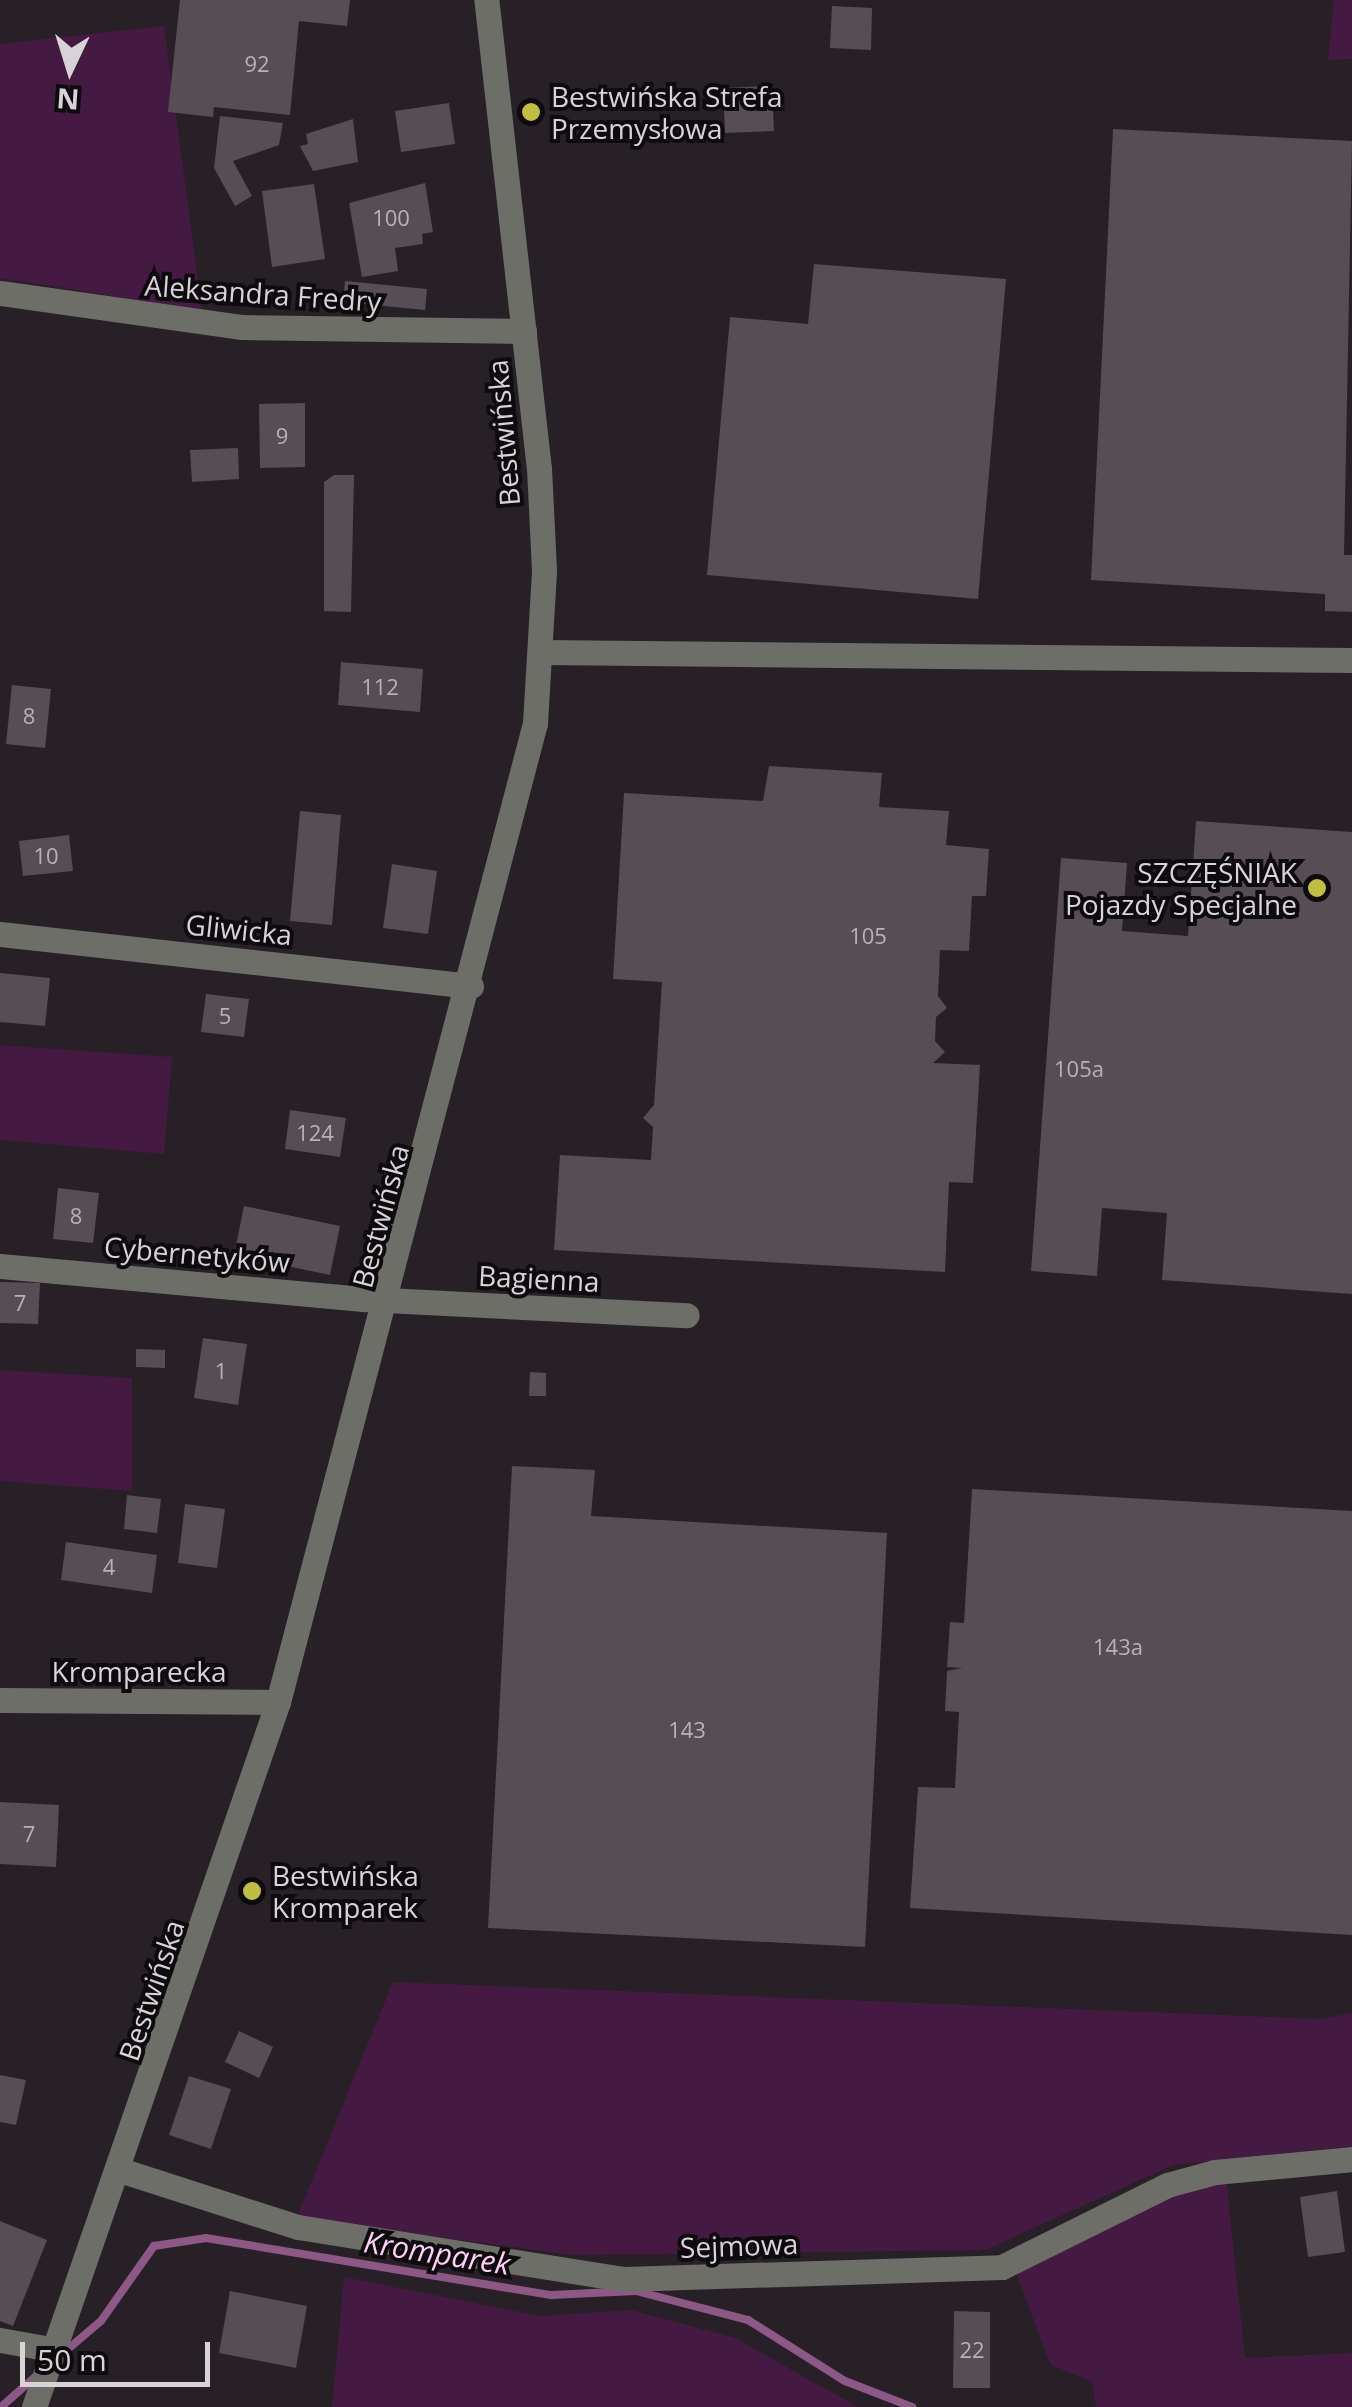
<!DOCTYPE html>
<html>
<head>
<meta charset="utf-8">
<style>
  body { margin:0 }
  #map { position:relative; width:1352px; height:2407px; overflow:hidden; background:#272026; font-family:"Open Sans",sans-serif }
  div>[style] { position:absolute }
  .green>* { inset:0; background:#451a42 }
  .stream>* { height:8px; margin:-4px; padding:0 4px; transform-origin:4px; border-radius:4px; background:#8d5886 }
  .building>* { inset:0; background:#564d55 }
  .minor>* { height:25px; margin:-12.5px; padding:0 12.5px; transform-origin:12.5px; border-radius:12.5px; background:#6e6e69 }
  .dots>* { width:28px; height:28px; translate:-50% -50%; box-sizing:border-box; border:5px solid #0e0b0e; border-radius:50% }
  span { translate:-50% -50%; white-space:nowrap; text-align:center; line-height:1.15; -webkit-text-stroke:8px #0e0b0e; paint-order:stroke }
  .number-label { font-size:22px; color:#b8b2b6 }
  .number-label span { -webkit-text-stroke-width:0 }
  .poi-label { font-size:28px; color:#d8d3d7 }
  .left { translate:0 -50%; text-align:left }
  .right { translate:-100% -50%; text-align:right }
  .street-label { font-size:28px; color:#d8d3d7 }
  .water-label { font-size:30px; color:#ffcff8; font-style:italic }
  .north { position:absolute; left:20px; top:20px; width:100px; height:100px; -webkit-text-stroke:8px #0e0b0e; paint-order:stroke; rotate:184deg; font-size:28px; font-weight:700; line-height:40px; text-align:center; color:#d8d3d7 }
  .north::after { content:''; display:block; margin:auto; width:35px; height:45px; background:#d8d3d7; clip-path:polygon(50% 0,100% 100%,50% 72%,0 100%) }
  .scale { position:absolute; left:20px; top:2342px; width:190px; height:45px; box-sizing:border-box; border:5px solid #d8d3d7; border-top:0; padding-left:12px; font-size:30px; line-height:35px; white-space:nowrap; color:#d8d3d7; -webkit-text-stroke:8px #0e0b0e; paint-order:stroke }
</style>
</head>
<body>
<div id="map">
  <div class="green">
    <div style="clip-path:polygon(1334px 0,1352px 0,1352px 59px,1328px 60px)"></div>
    <div style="clip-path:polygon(164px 26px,202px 310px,0 278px,0 44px)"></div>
    <div style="clip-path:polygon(0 1045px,172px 1057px,164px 1154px,0 1140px)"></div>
    <div style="clip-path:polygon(0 1370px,132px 1378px,132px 1491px,0 1481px)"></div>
    <div style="clip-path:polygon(393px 1982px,1321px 2019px,1352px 2013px,1352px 2146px,1173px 2165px,985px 2250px,570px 2255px,297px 2217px)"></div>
    <div style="clip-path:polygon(1226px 2177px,1245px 2358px,1352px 2353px,1352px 2407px,1096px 2407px,1092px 2382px,1050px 2364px,1013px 2265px,1094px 2224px)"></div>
    <div style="clip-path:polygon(344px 2277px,540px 2316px,631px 2310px,735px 2338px,858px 2407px,332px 2407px)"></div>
  </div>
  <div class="stream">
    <div style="left:61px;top:2355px;width:52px;rotate:-40.4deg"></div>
    <div style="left:101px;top:2321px;width:92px;rotate:-54.8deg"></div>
    <div style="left:154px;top:2246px;width:53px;rotate:-8.7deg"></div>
    <div style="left:206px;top:2238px;width:350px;rotate:9.4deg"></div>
    <div style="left:551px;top:2295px;width:85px;rotate:-2.7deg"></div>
    <div style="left:636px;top:2291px;width:116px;rotate:14.5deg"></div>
    <div style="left:748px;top:2320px;width:115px;rotate:32.2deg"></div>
    <div style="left:845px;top:2381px;width:72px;rotate:21.2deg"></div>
    <div style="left:1px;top:2407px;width:45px;rotate:-41.4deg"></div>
  </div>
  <div class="building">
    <div style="clip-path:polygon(180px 0,350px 0,347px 26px,299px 21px,290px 115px,214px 107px,213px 117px,168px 112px)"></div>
    <div style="clip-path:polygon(832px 6px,872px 8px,871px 50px,830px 48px)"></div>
    <div style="clip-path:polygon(772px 86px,774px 131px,725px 133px,723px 88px)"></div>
    <div style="clip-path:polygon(449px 103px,455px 144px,401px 152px,395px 111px)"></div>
    <div style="clip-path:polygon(220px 116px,283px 123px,279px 145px,233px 161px,252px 196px,235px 206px,214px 168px)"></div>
    <div style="clip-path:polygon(353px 119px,358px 162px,313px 171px,300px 146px,308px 144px,306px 134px)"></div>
    <div style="clip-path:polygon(1113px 129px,1352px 141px,1344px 555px,1352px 555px,1352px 612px,1325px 611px,1325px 594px,1091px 580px)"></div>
    <div style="clip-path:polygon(425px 183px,433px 232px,422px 234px,423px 244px,395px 248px,398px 271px,362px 277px,349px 203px)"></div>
    <div style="clip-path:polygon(314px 184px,325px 259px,272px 267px,262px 191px)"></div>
    <div style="clip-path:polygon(814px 264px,1006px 279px,978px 599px,707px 575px,730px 317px,808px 324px)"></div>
    <div style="clip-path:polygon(345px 281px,427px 289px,425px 310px,343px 302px)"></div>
    <div style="clip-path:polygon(305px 403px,305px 467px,260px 468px,259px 404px)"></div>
    <div style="clip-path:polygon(238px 448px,239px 479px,192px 482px,190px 450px)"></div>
    <div style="clip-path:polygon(334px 475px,354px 475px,351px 612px,324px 611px,324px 482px)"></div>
    <div style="clip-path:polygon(341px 662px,423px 669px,420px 712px,338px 705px)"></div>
    <div style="clip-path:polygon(12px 685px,51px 689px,45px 748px,6px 744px)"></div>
    <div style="clip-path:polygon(769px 766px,882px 773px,879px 807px,949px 811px,946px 845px,989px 849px,986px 896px,972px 896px,969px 951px,940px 950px,938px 996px,947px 1008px,936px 1017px,935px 1041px,945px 1052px,933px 1063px,980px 1065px,973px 1183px,949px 1182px,945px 1272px,554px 1250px,560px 1155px,651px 1160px,653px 1127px,643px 1118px,654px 1105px,662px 982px,613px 979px,624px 793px,763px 801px)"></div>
    <div style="clip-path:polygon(300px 811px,341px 815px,332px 925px,290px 921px)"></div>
    <div style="clip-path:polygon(1196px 821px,1352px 832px,1352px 1294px,1162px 1280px,1167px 1213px,1102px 1208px,1097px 1276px,1031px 1271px,1061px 858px,1127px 863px,1122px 931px,1188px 936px)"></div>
    <div style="clip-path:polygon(69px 835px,73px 871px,23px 876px,19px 841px)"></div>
    <div style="clip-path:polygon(392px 864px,437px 871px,428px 934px,383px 928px)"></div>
    <div style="clip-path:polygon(0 973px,50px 978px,45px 1026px,0 1022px)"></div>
    <div style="clip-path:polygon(206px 994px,249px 999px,244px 1037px,201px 1032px)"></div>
    <div style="clip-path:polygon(290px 1110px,346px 1118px,340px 1157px,285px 1149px)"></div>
    <div style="clip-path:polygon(58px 1188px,99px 1193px,93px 1243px,53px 1239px)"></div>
    <div style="clip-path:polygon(244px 1206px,340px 1226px,330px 1275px,234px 1255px)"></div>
    <div style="clip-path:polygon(0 1282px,40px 1283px,38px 1324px,0 1323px)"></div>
    <div style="clip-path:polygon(203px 1338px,247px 1344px,238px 1405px,194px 1398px)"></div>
    <div style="clip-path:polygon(136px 1349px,165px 1350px,165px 1368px,136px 1367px)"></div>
    <div style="clip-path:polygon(530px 1372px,546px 1373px,546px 1396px,529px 1396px)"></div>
    <div style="clip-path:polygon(512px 1466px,595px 1470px,591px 1516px,887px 1533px,865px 1947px,488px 1928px)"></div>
    <div style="clip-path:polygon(972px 1489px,1352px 1511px,1352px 1935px,910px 1908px,918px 1787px,955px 1788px,959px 1712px,945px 1711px,947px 1671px,962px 1668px,947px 1667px,950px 1622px,964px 1623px)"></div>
    <div style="clip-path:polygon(127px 1495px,161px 1499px,157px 1533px,124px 1529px)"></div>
    <div style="clip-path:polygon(185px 1504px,225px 1509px,217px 1568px,178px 1563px)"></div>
    <div style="clip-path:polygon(66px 1542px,157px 1555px,152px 1593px,61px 1580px)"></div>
    <div style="clip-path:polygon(0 1802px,59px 1805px,56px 1867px,0 1864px)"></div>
    <div style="clip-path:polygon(239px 2031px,273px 2047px,259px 2078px,225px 2062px)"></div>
    <div style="clip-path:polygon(0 2075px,26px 2080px,16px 2125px,0 2122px)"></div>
    <div style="clip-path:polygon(189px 2076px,231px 2089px,211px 2149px,169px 2135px)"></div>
    <div style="clip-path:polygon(1337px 2191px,1345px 2252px,1308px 2257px,1300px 2197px)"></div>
    <div style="clip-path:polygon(0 2221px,47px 2240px,13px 2326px,0 2321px)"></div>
    <div style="clip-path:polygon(230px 2291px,307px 2306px,296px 2368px,219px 2353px)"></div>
    <div style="clip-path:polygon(954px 2311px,990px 2312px,990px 2388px,953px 2388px)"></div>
  </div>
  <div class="minor">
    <div style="left:0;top:293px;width:243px;rotate:8deg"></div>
    <div style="left:241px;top:327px;width:283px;rotate:0.8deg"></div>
    <div style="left:541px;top:652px;width:811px;rotate:0.57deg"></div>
    <div style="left:0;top:934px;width:474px;rotate:6.3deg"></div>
    <div style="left:0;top:1266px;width:367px;rotate:5.2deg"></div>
    <div style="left:366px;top:1299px;width:321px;rotate:2.9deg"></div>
    <div style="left:0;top:1700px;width:278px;rotate:0.4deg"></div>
    <div style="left:120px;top:2170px;width:187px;rotate:17.8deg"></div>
    <div style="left:298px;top:2227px;width:330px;rotate:9.1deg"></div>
    <div style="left:624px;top:2279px;width:378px;rotate:-1.8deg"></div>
    <div style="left:1002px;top:2267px;width:184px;rotate:-26.4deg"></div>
    <div style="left:1167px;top:2185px;width:50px;rotate:-15.2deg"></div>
    <div style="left:1215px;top:2172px;width:138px;rotate:-5.4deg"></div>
    <div style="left:0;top:2340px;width:57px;rotate:10.1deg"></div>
    <div style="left:34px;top:2407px;width:746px;rotate:-70.91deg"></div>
    <div style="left:278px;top:1702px;width:1012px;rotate:-75.29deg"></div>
    <div style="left:535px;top:723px;width:153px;rotate:-86.6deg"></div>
    <div style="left:544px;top:570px;width:101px;rotate:-92.8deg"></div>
    <div style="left:539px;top:469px;width:472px;rotate:-96.4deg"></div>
  </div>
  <div class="dots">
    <div style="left:531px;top:112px;background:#bfbe41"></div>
    <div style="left:1317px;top:888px;background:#bfbe41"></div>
    <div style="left:252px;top:1891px;background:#bfbe41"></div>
  </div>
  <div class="number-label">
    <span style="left:257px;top:64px">92</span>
    <span style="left:391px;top:218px">100</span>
    <span style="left:282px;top:436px">9</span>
    <span style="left:380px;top:687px">112</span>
    <span style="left:29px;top:716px">8</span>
    <span style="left:46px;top:856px">10</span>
    <span style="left:868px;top:936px">105</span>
    <span style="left:225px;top:1016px">5</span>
    <span style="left:1079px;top:1069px">105a</span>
    <span style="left:315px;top:1133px">124</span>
    <span style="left:76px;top:1216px">8</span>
    <span style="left:20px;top:1303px">7</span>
    <span style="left:221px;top:1371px">1</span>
    <span style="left:109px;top:1567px">4</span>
    <span style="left:1118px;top:1647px">143a</span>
    <span style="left:687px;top:1730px">143</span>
    <span style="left:29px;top:1834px">7</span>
    <span style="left:972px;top:2350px">22</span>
  </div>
  <div class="poi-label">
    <span class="left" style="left:551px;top:112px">Bestwińska Strefa<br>Przemysłowa</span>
    <span class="right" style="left:1297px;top:888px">SZCZĘŚNIAK<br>Pojazdy Specjalne</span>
    <span class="left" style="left:272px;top:1891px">Bestwińska<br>Kromparek</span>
  </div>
  <div class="street-label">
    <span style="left:263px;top:293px;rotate:4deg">Aleksandra Fredry</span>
    <span style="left:503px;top:433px;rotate:-95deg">Bestwińska</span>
    <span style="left:239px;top:929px;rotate:6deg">Gliwicka</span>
    <span style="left:380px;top:1216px;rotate:-75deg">Bestwińska</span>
    <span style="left:197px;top:1254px;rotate:5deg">Cybernetyków</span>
    <span style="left:539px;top:1278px;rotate:3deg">Bagienna</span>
    <span style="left:139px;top:1671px">Kromparecka</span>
    <span style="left:151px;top:1990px;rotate:-71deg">Bestwińska</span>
    <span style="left:739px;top:2245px;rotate:-2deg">Sejmowa</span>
  </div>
  <div class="water-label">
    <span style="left:437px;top:2253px;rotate:9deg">Kromparek</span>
  </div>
  <div class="north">N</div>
  <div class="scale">50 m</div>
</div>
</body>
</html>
